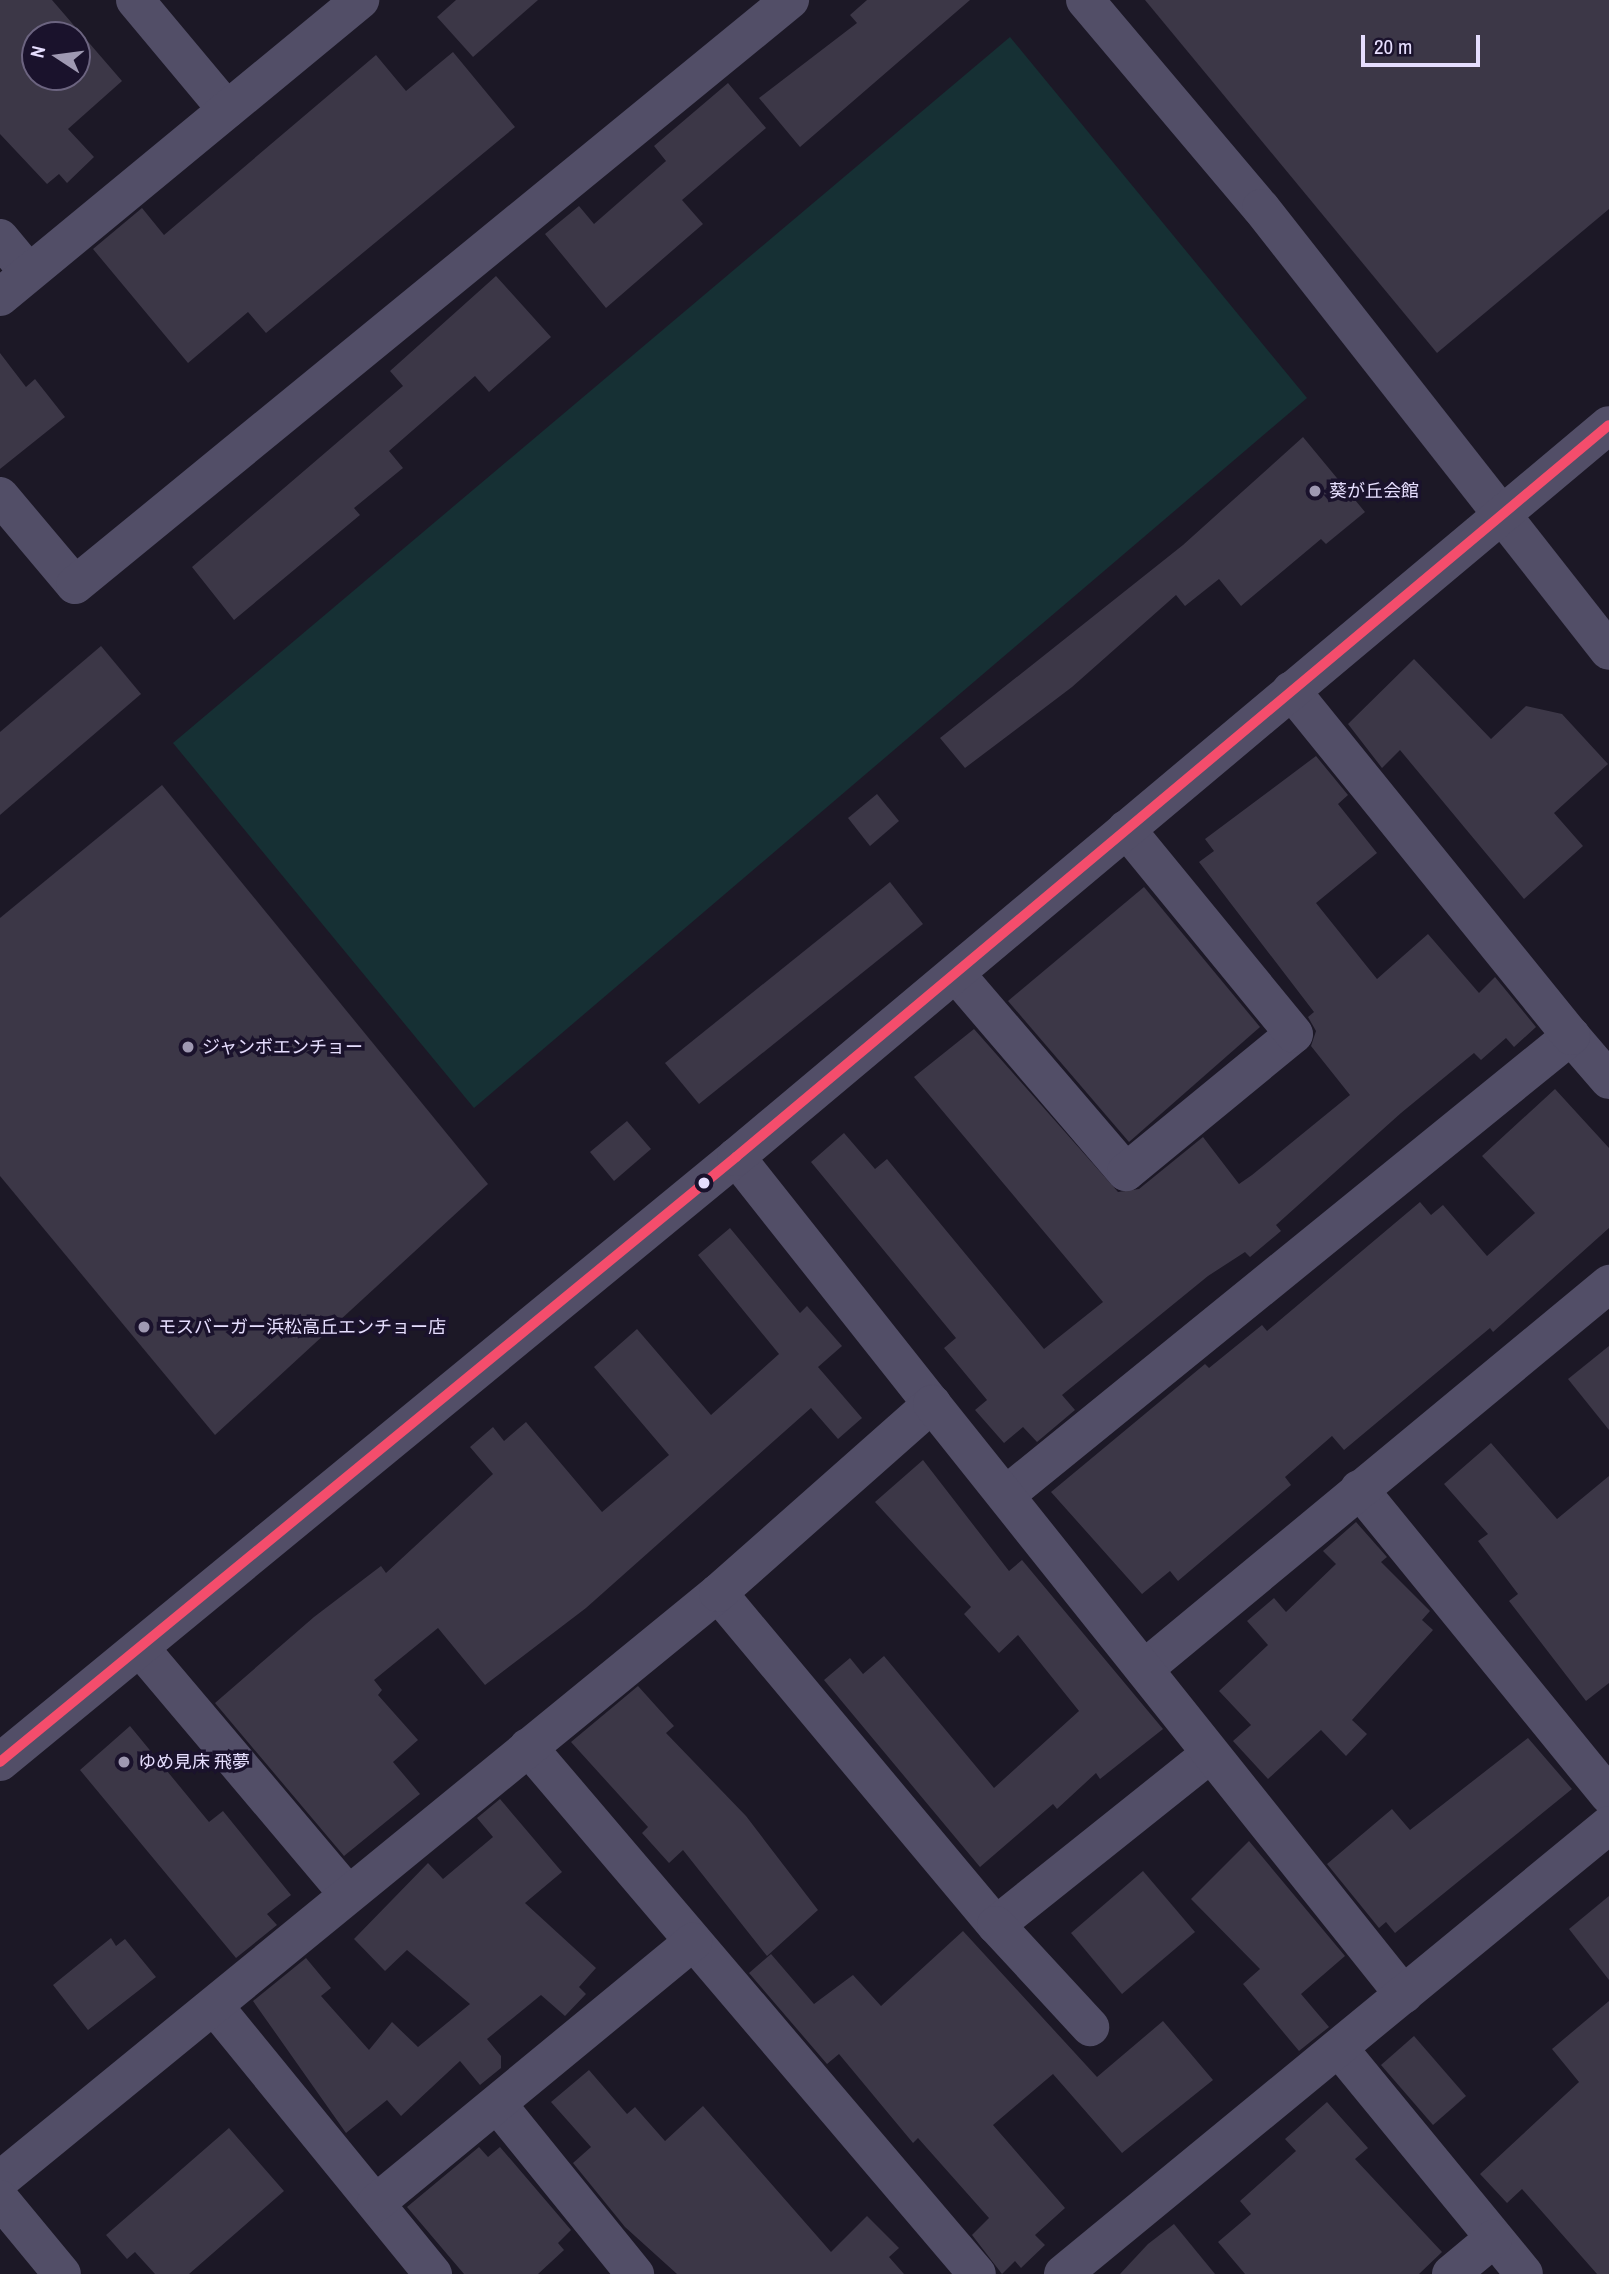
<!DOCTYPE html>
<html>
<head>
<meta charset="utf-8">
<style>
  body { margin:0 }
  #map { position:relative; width:1609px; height:2274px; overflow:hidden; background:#1c1826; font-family:"Archivo Narrow","Noto Sans JP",sans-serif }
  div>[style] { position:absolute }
  .green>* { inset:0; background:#163034 }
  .building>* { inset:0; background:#3c3747 }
  .minor>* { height:38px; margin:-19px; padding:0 19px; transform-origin:19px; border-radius:19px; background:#524e67 }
  .bus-1>* { height:10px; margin:-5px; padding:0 5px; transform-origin:5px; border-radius:5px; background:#f44d6c }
  .dots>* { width:19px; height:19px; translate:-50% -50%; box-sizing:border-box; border:4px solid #1a122c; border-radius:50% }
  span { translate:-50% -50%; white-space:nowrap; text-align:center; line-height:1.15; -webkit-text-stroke:7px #1a122c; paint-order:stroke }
  .poi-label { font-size:18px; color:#e6defe }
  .left { translate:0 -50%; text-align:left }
  .north { position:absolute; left:21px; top:21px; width:70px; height:70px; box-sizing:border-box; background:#1a122c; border:2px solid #6c6480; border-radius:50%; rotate:283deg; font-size:19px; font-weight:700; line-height:28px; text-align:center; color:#e6defe }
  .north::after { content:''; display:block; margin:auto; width:24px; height:32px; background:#9f99b2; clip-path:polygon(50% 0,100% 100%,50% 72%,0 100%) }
  .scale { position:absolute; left:1361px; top:35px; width:119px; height:32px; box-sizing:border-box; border:4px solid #e6defe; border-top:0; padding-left:9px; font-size:21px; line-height:24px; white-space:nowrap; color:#e6defe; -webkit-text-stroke:5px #1a122c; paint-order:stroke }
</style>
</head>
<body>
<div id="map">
  <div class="green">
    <div style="clip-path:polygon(1010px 37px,1307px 398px,474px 1108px,173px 743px)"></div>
  </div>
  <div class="building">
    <div style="clip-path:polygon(evenodd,0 0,52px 0,122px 81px,68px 129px,94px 157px,67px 183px,59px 174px,47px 184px,0 134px,0 0,35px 35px,77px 35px,77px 77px,35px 77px,35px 35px)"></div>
    <div style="clip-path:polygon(456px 0,538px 0,473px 57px,437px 17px)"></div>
    <div style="clip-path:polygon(867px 0,970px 0,800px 147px,759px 98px,857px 23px,850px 15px)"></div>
    <div style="clip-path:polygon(1145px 0,1609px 0,1609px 209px,1437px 353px)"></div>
    <div style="clip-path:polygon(453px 52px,515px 127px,266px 333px,248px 312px,188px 363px,93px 249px,142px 208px,164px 235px,376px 55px,406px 91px)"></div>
    <div style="clip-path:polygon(728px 83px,766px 128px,682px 200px,703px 224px,606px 308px,545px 234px,579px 206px,594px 224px,666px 161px,654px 146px)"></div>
    <div style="clip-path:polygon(496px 276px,551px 337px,489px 392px,475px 376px,389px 451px,403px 468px,354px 508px,360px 515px,234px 620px,192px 567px,403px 386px,390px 371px)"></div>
    <div style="clip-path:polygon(0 353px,26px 387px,35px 379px,65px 417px,0 469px)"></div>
    <div style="clip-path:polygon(1303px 437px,1365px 512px,1326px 544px,1321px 539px,1241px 606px,1219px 579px,1185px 606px,1176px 595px,1072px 687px,965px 768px,940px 738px,1183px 545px)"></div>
    <div style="clip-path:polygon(101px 646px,141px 694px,0 815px,0 732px)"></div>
    <div style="clip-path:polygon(1414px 659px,1491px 739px,1526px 706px,1562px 714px,1608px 764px,1554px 813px,1583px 846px,1524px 899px,1400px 750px,1382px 768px,1348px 724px)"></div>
    <div style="clip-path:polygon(1316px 756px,1348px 795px,1338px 804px,1377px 853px,1316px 903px,1377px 979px,1428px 934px,1479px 993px,1495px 977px,1536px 1027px,1514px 1047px,1506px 1038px,1481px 1060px,1474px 1053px,1401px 1113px,1276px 1225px,1281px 1231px,1250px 1257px,1245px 1252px,1208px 1276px,1062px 1395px,1075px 1410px,1037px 1442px,1023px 1427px,1004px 1443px,975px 1410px,987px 1400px,944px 1348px,956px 1338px,811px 1162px,844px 1133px,875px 1169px,887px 1159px,1044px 1349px,1103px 1302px,914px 1077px,974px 1029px,1118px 1192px,1139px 1189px,1203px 1137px,1239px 1184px,1252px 1175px,1350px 1095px,1311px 1046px,1316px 1031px,1308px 1017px,1314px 1012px,1199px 862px,1214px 851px,1205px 839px)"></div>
    <div style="clip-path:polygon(162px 785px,488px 1184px,215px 1435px,0 1176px,0 918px)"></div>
    <div style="clip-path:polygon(877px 794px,899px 821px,870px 846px,848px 818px)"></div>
    <div style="clip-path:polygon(890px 882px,923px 924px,699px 1104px,665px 1063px)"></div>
    <div style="clip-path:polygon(1144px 887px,1260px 1027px,1129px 1142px,1008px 1001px)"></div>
    <div style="clip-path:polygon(1555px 1089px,1609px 1148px,1609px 1228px,1493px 1332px,1490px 1328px,1344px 1450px,1332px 1436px,1285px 1477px,1291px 1485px,1178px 1581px,1170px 1571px,1142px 1594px,1051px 1492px,1205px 1364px,1209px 1368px,1262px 1325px,1267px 1331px,1420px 1202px,1431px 1215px,1443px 1205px,1487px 1256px,1535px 1213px,1482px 1156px)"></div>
    <div style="clip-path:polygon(627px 1121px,651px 1149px,614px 1181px,590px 1152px)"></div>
    <div style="clip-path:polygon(730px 1228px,800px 1313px,807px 1306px,842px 1346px,818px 1367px,862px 1418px,838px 1439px,811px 1408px,586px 1608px,485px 1685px,438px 1628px,374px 1680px,382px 1690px,378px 1695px,418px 1740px,393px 1762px,420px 1794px,344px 1856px,215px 1703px,314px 1617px,381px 1566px,386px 1573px,493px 1474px,470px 1447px,493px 1427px,504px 1441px,526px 1422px,602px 1512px,669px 1455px,594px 1367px,637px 1329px,711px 1415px,779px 1354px,698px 1255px)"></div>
    <div style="clip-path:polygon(1609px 1346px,1609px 1430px,1568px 1379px)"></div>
    <div style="clip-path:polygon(1491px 1443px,1557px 1519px,1609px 1476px,1609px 1683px,1586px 1701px,1509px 1601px,1518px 1594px,1478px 1541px,1488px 1534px,1444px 1484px)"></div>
    <div style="clip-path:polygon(923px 1460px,1009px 1571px,1022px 1560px,1163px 1729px,1100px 1779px,1096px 1773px,1057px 1809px,1053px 1804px,980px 1867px,824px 1680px,850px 1658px,863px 1674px,884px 1656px,994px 1788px,1079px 1711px,1018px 1635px,999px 1653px,964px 1614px,971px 1607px,875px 1502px)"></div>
    <div style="clip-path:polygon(1356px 1522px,1387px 1557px,1381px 1562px,1430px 1611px,1422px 1620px,1433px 1630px,1352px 1720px,1367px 1734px,1346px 1756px,1321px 1730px,1268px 1779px,1233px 1741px,1251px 1725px,1219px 1691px,1268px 1645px,1247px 1621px,1274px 1598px,1286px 1612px,1336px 1564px,1323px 1551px)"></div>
    <div style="clip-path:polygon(638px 1686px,674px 1726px,666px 1733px,746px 1816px,818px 1910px,767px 1956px,683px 1850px,669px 1863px,642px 1833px,648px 1827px,571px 1742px)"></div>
    <div style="clip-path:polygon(130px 1726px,209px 1822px,223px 1811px,291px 1895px,267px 1914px,277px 1925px,236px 1958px,80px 1770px)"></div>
    <div style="clip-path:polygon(1528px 1738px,1572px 1789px,1395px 1933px,1386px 1922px,1379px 1928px,1327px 1864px,1392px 1809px,1410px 1830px)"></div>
    <div style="clip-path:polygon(500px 1799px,562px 1872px,525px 1903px,596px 1968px,579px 1987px,586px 1994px,565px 2016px,541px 1995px,487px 2039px,501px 2056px,501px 2068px,480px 2085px,460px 2061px,401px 2116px,387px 2100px,346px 2133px,253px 2001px,306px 1958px,331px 1988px,321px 1996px,369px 2050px,392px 2022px,418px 2047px,470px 2004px,407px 1950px,385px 1971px,354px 1939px,428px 1863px,443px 1879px,493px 1837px,477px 1818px)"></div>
    <div style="clip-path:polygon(1249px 1841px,1345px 1956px,1301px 1994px,1329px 2027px,1299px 2051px,1243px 1984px,1260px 1969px,1191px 1899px)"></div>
    <div style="clip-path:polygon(1143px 1871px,1195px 1932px,1122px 1994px,1071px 1933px)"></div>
    <div style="clip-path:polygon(1609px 1896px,1609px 1980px,1569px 1929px)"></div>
    <div style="clip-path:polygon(963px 1931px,1097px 2077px,1163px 2021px,1213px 2080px,1122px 2153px,1053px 2074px,993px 2125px,1065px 2208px,1035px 2235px,1045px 2245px,1021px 2268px,1015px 2261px,1002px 2274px,972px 2235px,989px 2218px,918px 2138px,913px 2143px,839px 2054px,827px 2064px,749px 1973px,771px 1954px,814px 2004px,853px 1975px,881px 2006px)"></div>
    <div style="clip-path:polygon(111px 1938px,116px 1946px,125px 1939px,156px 1977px,88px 2030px,53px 1985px)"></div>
    <div style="clip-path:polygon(1609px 2001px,1609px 2274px,1597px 2274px,1522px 2189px,1507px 2203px,1480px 2174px,1579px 2082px,1552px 2049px)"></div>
    <div style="clip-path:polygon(1414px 2036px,1466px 2096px,1433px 2125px,1381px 2065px)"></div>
    <div style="clip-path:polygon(589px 2070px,627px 2114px,635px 2107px,665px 2141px,703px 2106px,831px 2252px,867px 2216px,899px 2248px,889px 2257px,904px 2274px,677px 2274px,625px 2227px,573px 2163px,591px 2147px,551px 2102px)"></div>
    <div style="clip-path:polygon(1327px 2102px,1368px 2148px,1355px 2159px,1442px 2252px,1419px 2274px,1245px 2274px,1218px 2242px,1251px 2214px,1240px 2201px,1296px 2151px,1285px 2139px)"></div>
    <div style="clip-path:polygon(229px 2128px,284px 2191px,189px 2274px,155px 2274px,135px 2252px,127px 2259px,106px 2235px)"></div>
    <div style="clip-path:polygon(479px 2147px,488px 2157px,500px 2147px,571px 2230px,558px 2243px,564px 2250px,538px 2274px,464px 2274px,407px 2207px)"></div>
    <div style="clip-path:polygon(1174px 2224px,1215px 2274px,1120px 2274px,1148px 2244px)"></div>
  </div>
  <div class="minor">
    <div style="left:135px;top:0;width:143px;rotate:50.1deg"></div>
    <div style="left:1085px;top:0;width:272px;rotate:49.8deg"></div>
    <div style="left:1261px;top:208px;width:563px;rotate:51.85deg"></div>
    <div style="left:0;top:238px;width:45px;rotate:50.4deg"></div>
    <div style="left:0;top:297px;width:467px;rotate:-39.5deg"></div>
    <div style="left:0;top:496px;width:116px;rotate:49.9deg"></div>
    <div style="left:75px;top:585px;width:924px;rotate:-39.29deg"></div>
    <div style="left:956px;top:974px;width:261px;rotate:49.4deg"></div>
    <div style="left:1126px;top:1172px;width:217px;rotate:-39.4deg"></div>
    <div style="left:1294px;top:1034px;width:265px;rotate:-129.3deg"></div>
    <div style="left:1571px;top:1036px;width:58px;rotate:49.2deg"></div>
    <div style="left:736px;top:1157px;width:315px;rotate:51.6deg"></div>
    <div style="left:1359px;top:1489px;width:395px;rotate:50.8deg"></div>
    <div style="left:1007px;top:1494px;width:727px;rotate:-39.08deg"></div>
    <div style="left:1571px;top:1036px;width:445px;rotate:-129deg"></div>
    <div style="left:718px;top:1593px;width:433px;rotate:50.1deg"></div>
    <div style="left:996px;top:1925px;width:273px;rotate:-38.6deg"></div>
    <div style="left:140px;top:1648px;width:319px;rotate:49.8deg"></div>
    <div style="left:1144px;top:1669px;width:604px;rotate:-39.62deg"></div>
    <div style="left:528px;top:1747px;width:692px;rotate:49.57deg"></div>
    <div style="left:0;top:1762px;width:953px;rotate:-39.42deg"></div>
    <div style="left:736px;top:1157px;width:1139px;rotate:-39.98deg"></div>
    <div style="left:996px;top:1925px;width:139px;rotate:47.3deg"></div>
    <div style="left:215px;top:2007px;width:345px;rotate:50.8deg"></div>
    <div style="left:1341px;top:2051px;width:288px;rotate:50.6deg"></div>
    <div style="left:498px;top:2105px;width:218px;rotate:51deg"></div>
    <div style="left:0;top:2180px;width:927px;rotate:-39.27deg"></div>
    <div style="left:718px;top:1593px;width:286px;rotate:-41.5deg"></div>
    <div style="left:932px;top:1404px;width:756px;rotate:51.39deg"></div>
    <div style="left:0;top:2199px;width:97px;rotate:50.4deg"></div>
    <div style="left:376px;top:2203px;width:411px;rotate:-39.5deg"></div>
    <div style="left:1063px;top:2274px;width:707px;rotate:-39.43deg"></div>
    <div style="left:1451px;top:2274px;width:55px;rotate:-39.8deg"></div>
  </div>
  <div class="bus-1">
    <div style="left:0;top:1762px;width:953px;rotate:-39.42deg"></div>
    <div style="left:736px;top:1157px;width:1139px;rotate:-39.98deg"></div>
  </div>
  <div class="dots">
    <div style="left:1315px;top:491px;background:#9f99b2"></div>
    <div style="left:188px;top:1047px;background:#9f99b2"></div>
    <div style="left:704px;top:1183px;background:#e6defe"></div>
    <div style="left:144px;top:1327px;background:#9f99b2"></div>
    <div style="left:124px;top:1762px;background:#9f99b2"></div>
  </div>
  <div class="poi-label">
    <span class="left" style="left:1329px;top:491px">葵が丘会館</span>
    <span class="left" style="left:202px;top:1047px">ジャンボエンチョー</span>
    <span class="left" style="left:158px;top:1327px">モスバーガー浜松高丘エンチョー店</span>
    <span class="left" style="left:138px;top:1762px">ゆめ見床 飛夢</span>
  </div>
  <div class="north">N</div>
  <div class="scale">20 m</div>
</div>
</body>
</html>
